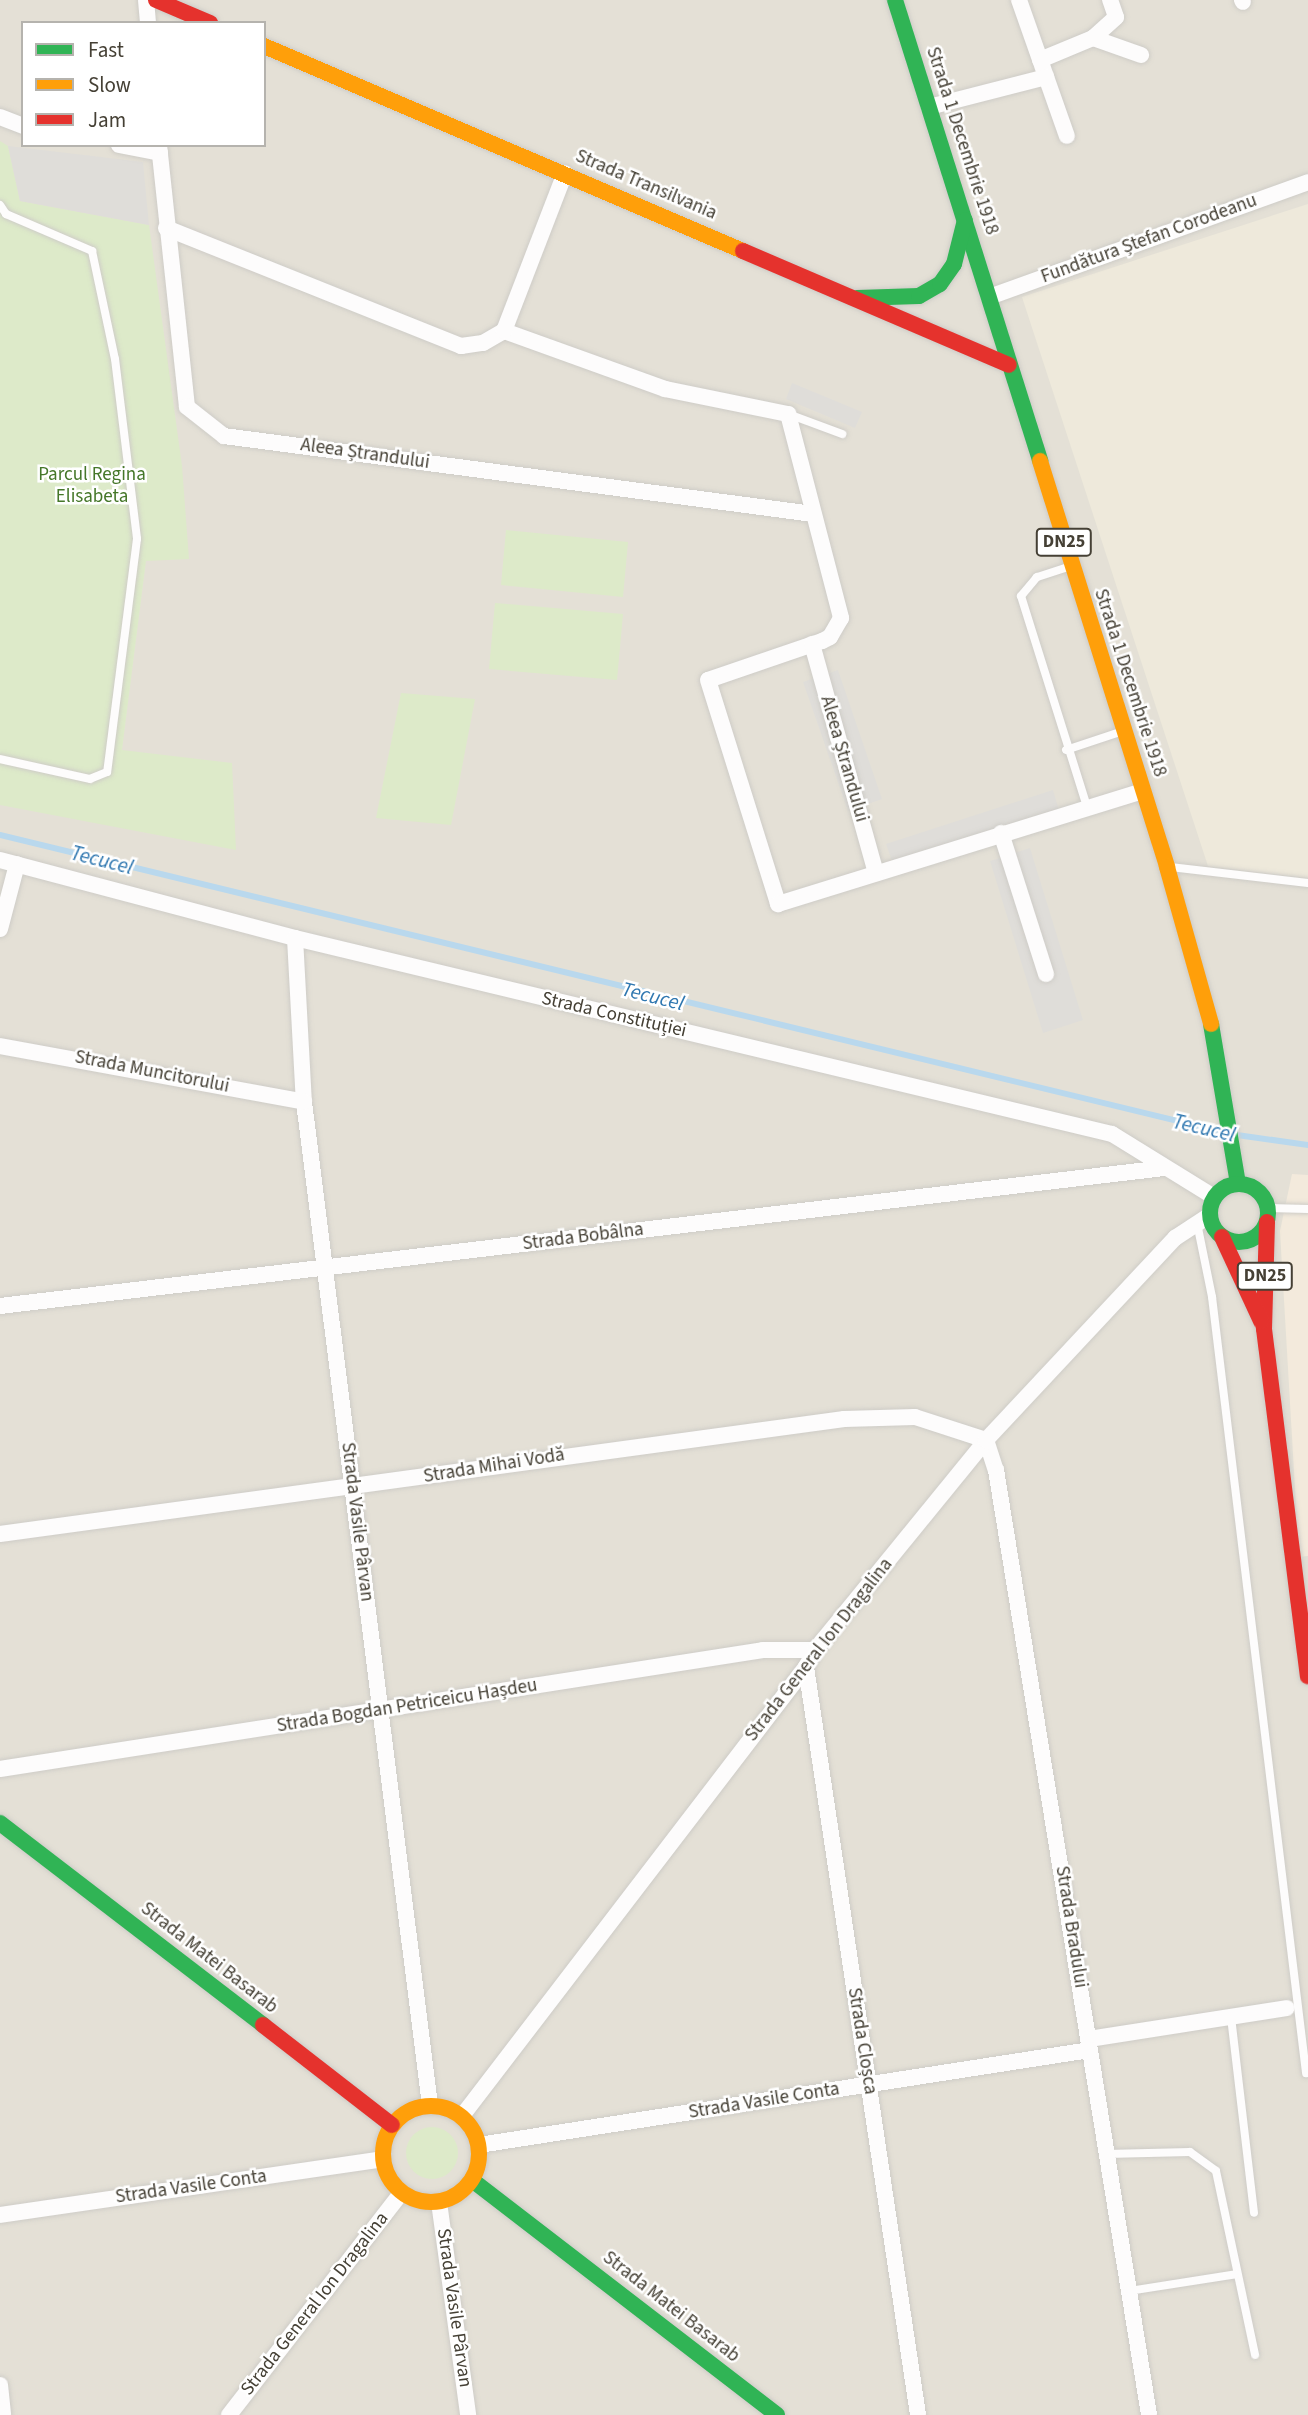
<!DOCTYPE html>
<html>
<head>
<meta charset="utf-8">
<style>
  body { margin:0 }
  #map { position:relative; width:1308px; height:2415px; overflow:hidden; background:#f0eee9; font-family:"Source Sans 3",sans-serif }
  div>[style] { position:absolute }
  .residential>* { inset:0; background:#e4e0d6 }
  .commercial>* { inset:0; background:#f3eadc }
  .education>* { inset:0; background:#eee9db }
  .green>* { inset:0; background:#ddeac9 }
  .round { border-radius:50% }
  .parking>* { inset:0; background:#dfddd9 }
  .stream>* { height:6px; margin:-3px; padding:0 3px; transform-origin:3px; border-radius:3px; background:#b9d8ed }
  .roads { filter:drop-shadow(0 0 2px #ceccc7) drop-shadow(0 0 2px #ceccc7) }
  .lane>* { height:8px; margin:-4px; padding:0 4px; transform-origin:4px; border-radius:4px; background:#fdfcfc }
  .street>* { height:16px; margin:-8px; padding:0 8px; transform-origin:8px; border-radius:8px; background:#fdfcfc }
  .fast>* { height:16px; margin:-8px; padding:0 8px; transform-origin:8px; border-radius:8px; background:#30b455 }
  .fast>.ring { margin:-8px; padding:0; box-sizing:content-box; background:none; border:16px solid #30b455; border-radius:50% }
  .slow>* { height:16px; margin:-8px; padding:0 8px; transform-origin:8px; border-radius:8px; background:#ff9f0a }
  .slow>.ring { margin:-8px; padding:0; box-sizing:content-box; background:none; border:16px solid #ff9f0a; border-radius:50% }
  .jam>* { height:16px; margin:-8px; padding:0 8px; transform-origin:8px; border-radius:8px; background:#e5322d }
  span { translate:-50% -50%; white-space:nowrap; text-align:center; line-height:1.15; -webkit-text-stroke:5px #fff; paint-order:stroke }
  .shield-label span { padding:2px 5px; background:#fff; border:2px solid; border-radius:5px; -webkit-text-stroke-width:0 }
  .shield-label { font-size:18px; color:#454035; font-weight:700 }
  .street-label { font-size:19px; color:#454035 }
  .park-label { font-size:19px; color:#457729 }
  .water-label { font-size:21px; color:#2f77b0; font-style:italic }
  .legend { position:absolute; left:21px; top:21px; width:245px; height:126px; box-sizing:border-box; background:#fff; border:2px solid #b5b3ae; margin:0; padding:9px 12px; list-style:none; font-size:21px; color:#454035 }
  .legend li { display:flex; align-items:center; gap:14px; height:35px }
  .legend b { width:35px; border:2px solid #b5b3ae }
</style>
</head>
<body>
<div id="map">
  <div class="residential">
    <div style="clip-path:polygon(evenodd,0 0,1308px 0,1308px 2415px,0 2415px,0 0,23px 23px,264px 23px,264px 145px,23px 145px,23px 23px)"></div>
  </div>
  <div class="commercial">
    <div style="clip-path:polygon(1292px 1174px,1308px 1175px,1308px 1556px,1299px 1557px,1280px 1231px)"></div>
  </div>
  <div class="education">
    <div style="clip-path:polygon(1308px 204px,1308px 878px,1208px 866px,1022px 297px)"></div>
  </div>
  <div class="green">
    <div style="clip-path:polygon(0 141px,8px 146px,20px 201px,149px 225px,182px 466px,189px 559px,146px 561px,122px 750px,232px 763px,236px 850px,0 805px)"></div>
    <div style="clip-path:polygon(506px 530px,628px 542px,623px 597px,501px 585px)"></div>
    <div style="clip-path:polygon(495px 603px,623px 614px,617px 680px,489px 669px)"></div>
    <div style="clip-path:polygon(401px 693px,475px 699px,451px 825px,376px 818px)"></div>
    <div class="round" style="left:406px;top:2127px;width:52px;height:52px"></div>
  </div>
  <div class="parking">
    <div style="clip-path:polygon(8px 146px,143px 162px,149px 225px,20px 201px)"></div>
    <div style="clip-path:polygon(792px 383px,862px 412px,855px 428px,786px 399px)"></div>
    <div style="clip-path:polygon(838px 670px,882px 799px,848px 811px,803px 682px)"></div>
    <div style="clip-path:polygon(1053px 790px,1059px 810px,893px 864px,886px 844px)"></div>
    <div style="clip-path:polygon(1030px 848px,1083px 1020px,1043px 1033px,990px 861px)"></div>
  </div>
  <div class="stream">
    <div style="left:0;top:835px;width:1259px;rotate:13.65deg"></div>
    <div style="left:1237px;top:1135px;width:72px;rotate:8deg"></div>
  </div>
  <div class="roads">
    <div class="lane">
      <div style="left:0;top:205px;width:11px;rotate:56deg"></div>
      <div style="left:6px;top:214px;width:94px;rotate:23.3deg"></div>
      <div style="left:92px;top:251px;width:110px;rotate:78deg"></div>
      <div style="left:115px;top:359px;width:181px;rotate:83deg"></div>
      <div style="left:137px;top:539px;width:235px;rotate:97.3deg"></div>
      <div style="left:107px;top:772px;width:18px;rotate:158deg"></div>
      <div style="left:90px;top:779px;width:92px;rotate:-167.5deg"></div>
      <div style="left:788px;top:414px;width:58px;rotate:20.3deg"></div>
      <div style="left:1068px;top:567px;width:33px;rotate:162deg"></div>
      <div style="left:1037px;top:577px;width:25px;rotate:130deg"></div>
      <div style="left:1021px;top:596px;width:220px;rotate:72.6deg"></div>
      <div style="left:1066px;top:750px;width:57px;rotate:-18.4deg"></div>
      <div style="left:1170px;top:867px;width:139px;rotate:6.6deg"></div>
      <div style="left:1268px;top:1208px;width:40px;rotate:1.4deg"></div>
      <div style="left:1197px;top:1223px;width:76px;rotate:78.5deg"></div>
      <div style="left:1212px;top:1297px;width:782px;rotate:83.09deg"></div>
      <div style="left:1231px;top:2017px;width:197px;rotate:83.3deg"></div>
      <div style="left:1106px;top:2154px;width:84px;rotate:-1.4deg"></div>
      <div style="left:1190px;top:2152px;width:32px;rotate:36deg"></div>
      <div style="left:1216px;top:2171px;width:188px;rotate:78deg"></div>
      <div style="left:1129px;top:2291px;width:109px;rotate:-8.9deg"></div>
    </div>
    <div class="street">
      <div style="left:146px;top:0;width:23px;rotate:85deg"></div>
      <div style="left:1019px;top:0;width:144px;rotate:70.6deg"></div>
      <div style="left:1242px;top:0;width:2px;rotate:63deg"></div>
      <div style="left:1093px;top:38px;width:31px;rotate:-42deg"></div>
      <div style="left:1116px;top:17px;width:18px;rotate:-109deg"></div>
      <div style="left:1040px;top:60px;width:57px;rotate:-22.5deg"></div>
      <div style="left:1093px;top:38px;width:51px;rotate:19.5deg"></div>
      <div style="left:929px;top:107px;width:121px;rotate:-14.4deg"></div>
      <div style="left:0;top:117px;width:25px;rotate:21deg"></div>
      <div style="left:119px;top:145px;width:42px;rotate:11deg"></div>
      <div style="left:159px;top:145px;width:263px;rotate:83.9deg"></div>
      <div style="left:187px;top:407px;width:47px;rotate:38.1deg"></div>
      <div style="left:224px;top:436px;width:594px;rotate:7.54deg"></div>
      <div style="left:166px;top:228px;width:318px;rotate:21.8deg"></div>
      <div style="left:461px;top:346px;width:22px;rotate:-8deg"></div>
      <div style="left:483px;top:343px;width:24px;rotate:-30deg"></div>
      <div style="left:989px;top:297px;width:339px;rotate:-19.8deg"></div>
      <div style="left:504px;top:331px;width:171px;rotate:19.8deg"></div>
      <div style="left:665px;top:389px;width:126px;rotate:11.5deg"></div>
      <div style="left:788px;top:414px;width:211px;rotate:75.4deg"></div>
      <div style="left:841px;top:618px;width:22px;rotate:120deg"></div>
      <div style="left:830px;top:637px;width:9px;rotate:153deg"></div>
      <div style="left:822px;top:641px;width:120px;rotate:161.1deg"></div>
      <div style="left:708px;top:680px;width:235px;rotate:72.6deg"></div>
      <div style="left:778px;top:904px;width:382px;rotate:-17.2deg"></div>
      <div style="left:504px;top:331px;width:169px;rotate:-68.9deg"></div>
      <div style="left:812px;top:644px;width:238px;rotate:74.4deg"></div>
      <div style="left:1001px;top:833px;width:148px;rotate:72.3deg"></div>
      <div style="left:0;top:860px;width:305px;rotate:14.8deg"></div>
      <div style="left:295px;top:938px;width:840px;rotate:13.49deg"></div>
      <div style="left:1112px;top:1134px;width:120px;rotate:31.7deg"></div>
      <div style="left:0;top:929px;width:67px;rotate:-75.3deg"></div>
      <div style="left:295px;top:938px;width:164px;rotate:86.9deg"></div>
      <div style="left:304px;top:1102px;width:1011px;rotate:82.84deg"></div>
      <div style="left:0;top:1046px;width:309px;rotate:10.4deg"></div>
      <div style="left:0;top:1306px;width:1173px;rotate:-6.76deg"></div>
      <div style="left:0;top:1534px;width:852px;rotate:-7.76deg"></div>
      <div style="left:844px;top:1419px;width:71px;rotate:-1.6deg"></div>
      <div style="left:915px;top:1417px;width:75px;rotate:17.9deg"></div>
      <div style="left:986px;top:1440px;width:32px;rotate:72deg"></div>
      <div style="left:996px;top:1470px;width:957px;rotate:80.8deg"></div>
      <div style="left:806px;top:1667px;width:756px;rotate:81.48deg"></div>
      <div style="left:0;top:1769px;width:772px;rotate:-8.86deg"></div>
      <div style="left:763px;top:1650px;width:52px"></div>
      <div style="left:1089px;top:2039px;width:200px;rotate:-8.9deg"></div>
      <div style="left:462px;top:2116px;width:566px;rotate:-52.54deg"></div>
      <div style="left:806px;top:1667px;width:19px;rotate:-62deg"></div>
      <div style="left:815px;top:1650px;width:271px;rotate:-50.8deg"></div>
      <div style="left:986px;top:1440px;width:277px;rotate:-46.9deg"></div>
      <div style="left:1175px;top:1238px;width:42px;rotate:-33.3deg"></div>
      <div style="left:479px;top:2145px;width:618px;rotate:-8.84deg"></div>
      <div style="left:439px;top:2202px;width:215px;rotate:82.2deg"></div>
      <div style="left:0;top:2215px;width:387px;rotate:-8.3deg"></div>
      <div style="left:0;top:2385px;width:30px;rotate:84deg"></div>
      <div style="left:229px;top:2415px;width:282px;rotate:-52.2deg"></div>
    </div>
    <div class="fast">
      <div style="left:895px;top:0;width:483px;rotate:72.5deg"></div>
      <div style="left:857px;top:298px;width:62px;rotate:-1.8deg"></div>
      <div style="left:919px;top:296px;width:24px;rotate:-30deg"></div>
      <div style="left:940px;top:284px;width:24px;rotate:-55deg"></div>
      <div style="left:954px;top:264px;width:45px;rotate:-76deg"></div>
      <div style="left:1211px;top:1024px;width:161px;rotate:80.4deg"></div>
      <div class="ring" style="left:1210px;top:1184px;width:42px;height:42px"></div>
      <div style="left:0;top:1823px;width:332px;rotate:37.5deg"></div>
      <div style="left:472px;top:2180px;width:385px;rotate:37.6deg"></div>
    </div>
    <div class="slow">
      <div style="left:264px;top:46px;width:521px;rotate:23.17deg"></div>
      <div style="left:1040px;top:461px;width:425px;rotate:72.6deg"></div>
      <div style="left:1167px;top:867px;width:163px;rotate:74.3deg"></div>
      <div class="ring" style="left:383px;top:2106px;width:80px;height:80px"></div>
    </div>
    <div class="jam">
      <div style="left:156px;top:0;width:59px;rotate:23.1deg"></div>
      <div style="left:743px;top:251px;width:289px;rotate:23.2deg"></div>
      <div style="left:1267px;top:1222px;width:107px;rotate:91.6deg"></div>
      <div style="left:1264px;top:1329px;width:350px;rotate:82.8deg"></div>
      <div style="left:1222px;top:1237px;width:93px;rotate:65.1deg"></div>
      <div style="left:263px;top:2025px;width:163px;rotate:37.8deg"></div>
    </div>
  </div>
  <div class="shield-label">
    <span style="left:1064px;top:542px">DN25</span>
    <span style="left:1265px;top:1276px">DN25</span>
  </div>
  <div class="street-label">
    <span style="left:962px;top:141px;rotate:72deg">Strada 1 Decembrie 1918</span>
    <span style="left:646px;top:185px;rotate:23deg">Strada Transilvania</span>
    <span style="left:1149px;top:239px;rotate:-20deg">Fundătura Ștefan Corodeanu</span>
    <span style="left:365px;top:454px;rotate:8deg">Aleea Ștrandului</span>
    <span style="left:1130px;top:683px;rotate:72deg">Strada 1 Decembrie 1918</span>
    <span style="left:844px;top:759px;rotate:74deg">Aleea Ștrandului</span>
    <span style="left:614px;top:1015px;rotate:13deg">Strada Constituției</span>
    <span style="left:152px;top:1072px;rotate:11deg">Strada Muncitorului</span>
    <span style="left:583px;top:1237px;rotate:-7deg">Strada Bobâlna</span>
    <span style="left:494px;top:1466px;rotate:-9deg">Strada Mihai Vodă</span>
    <span style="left:357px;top:1522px;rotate:83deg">Strada Vasile Pârvan</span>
    <span style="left:819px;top:1650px;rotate:-52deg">Strada General Ion Dragalina</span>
    <span style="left:407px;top:1706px;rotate:-9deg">Strada Bogdan Petriceicu Hașdeu</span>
    <span style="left:1071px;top:1927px;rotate:81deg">Strada Bradului</span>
    <span style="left:209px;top:1958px;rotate:38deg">Strada Matei Basarab</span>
    <span style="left:862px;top:2041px;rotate:81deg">Strada Cloșca</span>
    <span style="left:764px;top:2101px;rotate:-9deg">Strada Vasile Conta</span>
    <span style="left:191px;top:2187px;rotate:-8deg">Strada Vasile Conta</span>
    <span style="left:315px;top:2304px;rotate:-52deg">Strada General Ion Dragalina</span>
    <span style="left:671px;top:2307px;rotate:38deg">Strada Matei Basarab</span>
    <span style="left:454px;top:2308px;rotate:82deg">Strada Vasile Pârvan</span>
  </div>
  <div class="park-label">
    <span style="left:92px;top:486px">Parcul Regina<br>Elisabeta</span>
  </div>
  <div class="water-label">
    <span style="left:102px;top:860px;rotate:14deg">Tecucel</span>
    <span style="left:653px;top:996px;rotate:14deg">Tecucel</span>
    <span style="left:1204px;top:1128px;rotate:13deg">Tecucel</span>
  </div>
  <ul class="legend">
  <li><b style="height:9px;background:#30b455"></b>Fast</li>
  <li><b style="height:9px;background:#ff9f0a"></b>Slow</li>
  <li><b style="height:9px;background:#e5322d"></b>Jam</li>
  </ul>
</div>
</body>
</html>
